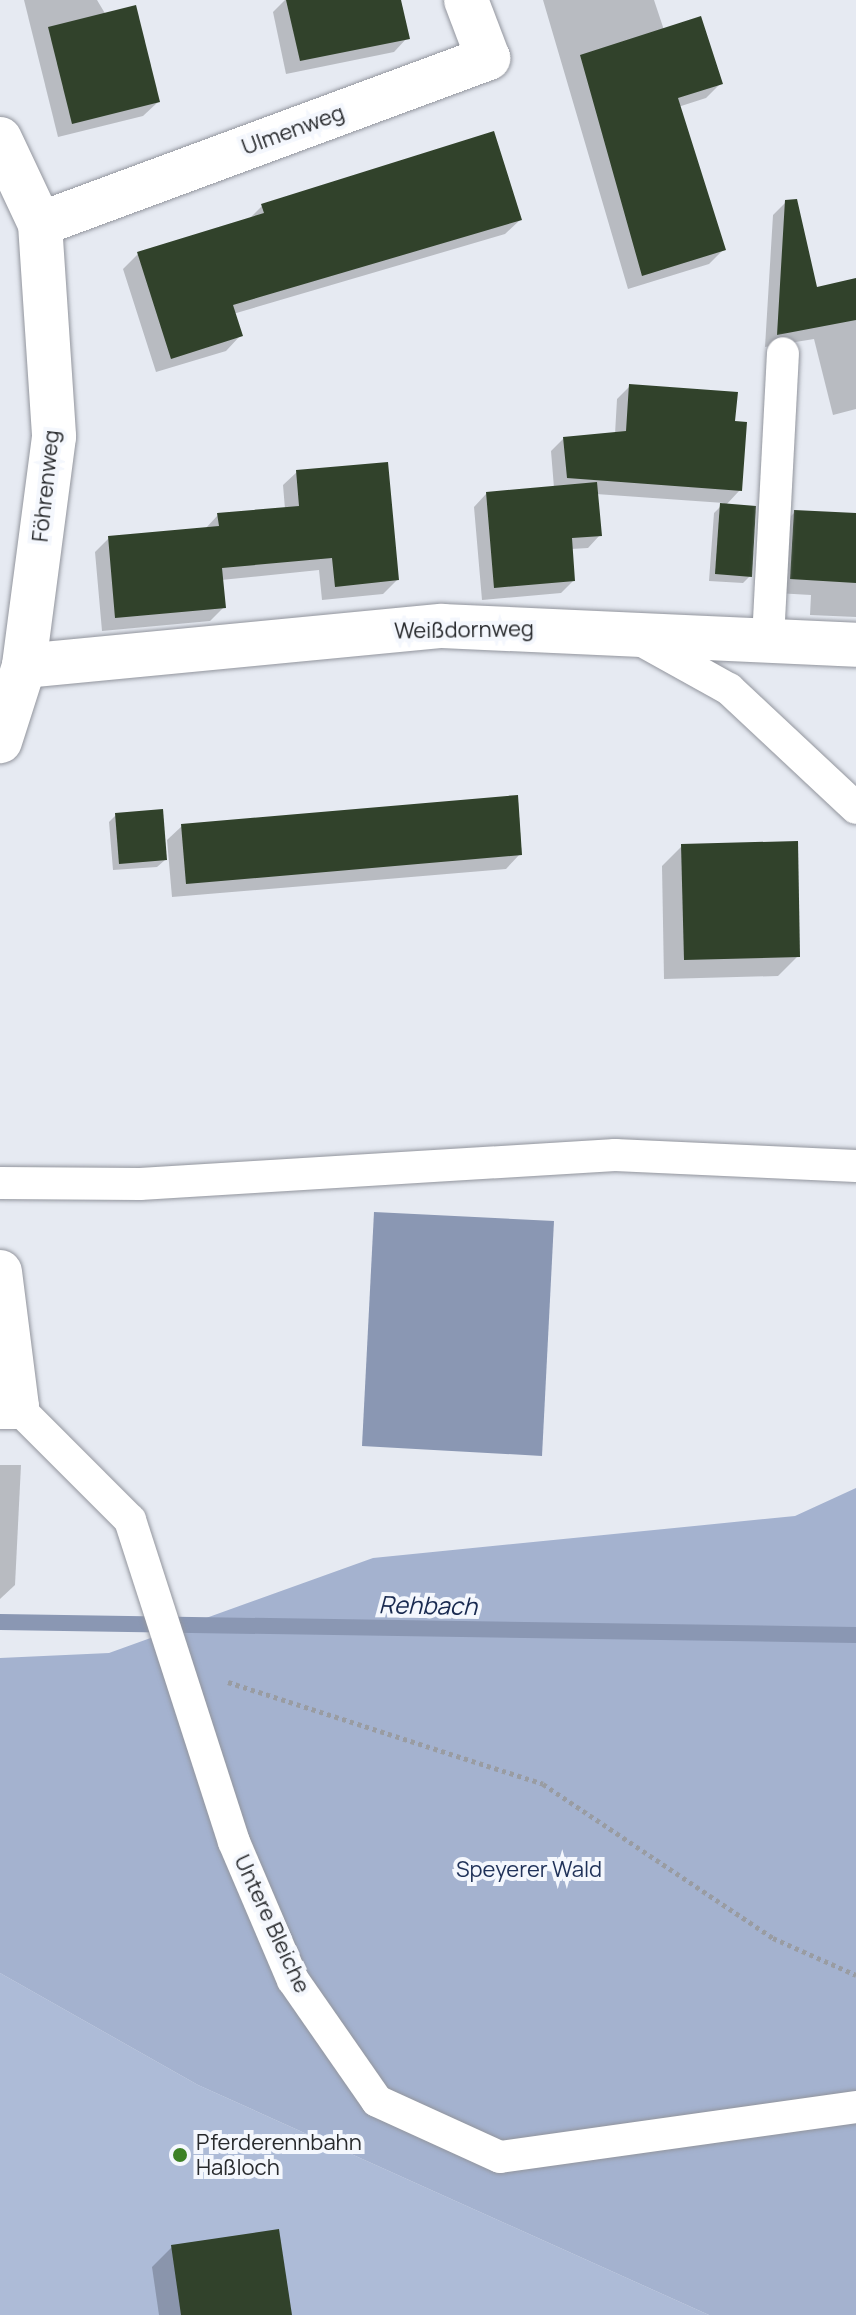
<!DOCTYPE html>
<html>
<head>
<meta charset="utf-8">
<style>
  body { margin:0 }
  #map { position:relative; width:856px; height:2315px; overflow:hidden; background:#e6eaf2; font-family:Manrope,sans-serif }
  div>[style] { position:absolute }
  .green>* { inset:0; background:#adbbd7 }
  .forest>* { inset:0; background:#a4b2cf }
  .water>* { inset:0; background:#8a97b3 }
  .shadow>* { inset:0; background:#0003 }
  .stream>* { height:16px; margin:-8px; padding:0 8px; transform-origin:8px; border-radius:8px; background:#8a97b3 }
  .building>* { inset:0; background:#31422b }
  .path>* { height:5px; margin-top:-2.5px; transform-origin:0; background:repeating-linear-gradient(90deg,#999ca2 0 4px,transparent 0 8px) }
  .roads { filter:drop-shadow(0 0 2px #92959d) drop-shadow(0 0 2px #92959d) }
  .service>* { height:32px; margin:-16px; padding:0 16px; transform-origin:16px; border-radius:16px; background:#fff }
  .minor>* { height:44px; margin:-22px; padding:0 22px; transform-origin:22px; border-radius:22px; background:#fff }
  .dots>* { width:22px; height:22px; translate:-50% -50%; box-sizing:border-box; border:4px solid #f4f7fd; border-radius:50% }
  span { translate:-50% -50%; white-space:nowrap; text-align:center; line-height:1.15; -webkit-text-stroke:8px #f4f7fd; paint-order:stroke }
  .street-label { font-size:22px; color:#282a2d }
  .park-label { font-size:22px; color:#1f3158 }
  .poi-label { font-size:22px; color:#282a2d }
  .left { translate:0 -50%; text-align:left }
  .water-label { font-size:24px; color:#192a50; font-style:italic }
</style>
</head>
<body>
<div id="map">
  <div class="green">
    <div style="clip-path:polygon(0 1973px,198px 2085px,709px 2315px,0 2315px)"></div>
  </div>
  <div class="forest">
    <div style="clip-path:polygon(856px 1488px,856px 2315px,709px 2315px,198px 2085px,0 1973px,0 1658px,109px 1653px,373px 1558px,795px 1516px)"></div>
  </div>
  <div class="water">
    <div style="clip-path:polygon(374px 1212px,554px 1221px,542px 1456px,362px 1446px)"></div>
  </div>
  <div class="shadow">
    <div style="clip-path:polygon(24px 0,97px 0,158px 102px,143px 116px,58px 137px)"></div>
    <div style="clip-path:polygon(285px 0,399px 0,407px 38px,394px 52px,286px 74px,273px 12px)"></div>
    <div style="clip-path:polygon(543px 0,654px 0,664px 30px,720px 84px,706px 98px,678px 107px,724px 249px,709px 264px,628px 289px)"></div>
    <div style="clip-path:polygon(786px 202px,816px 290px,856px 280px,856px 409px,833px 415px,814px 339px,765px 347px,773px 215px)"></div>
    <div style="clip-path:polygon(262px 206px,520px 220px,505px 234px,233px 314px,240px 336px,226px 351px,156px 372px,123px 269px,138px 254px,248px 220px)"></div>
    <div style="clip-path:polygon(630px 386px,733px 423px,740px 490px,725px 506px,750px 576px,743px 583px,709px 581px,714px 513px,724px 503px,596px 494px,600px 535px,588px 548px,571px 549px,573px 581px,561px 593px,482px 600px,474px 507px,486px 494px,554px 488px,551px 451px,564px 438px,615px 434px,617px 399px)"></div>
    <div style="clip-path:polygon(297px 472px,397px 580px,383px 594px,322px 600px,319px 570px,221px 580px,224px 607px,210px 621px,102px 631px,95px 552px,109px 538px,205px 529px,218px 515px,285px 509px,283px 485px)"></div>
    <div style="clip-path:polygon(795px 512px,856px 514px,856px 617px,810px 615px,811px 595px,776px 593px,780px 527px)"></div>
    <div style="clip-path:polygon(116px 815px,165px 860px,157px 867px,113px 870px,109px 822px)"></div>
    <div style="clip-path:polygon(182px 826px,520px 854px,506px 869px,172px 897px,167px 840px)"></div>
    <div style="clip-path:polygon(682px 846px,798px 956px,778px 976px,664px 979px,662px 866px)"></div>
    <div style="clip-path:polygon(0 1465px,21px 1465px,15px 1585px,0 1599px)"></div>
    <div style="clip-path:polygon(172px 2247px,290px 2315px,159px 2315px,152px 2267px)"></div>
  </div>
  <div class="stream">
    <div style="left:0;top:1622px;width:856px;rotate:0.87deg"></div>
  </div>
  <div class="building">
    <div style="clip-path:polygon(286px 0,401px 0,410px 39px,300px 61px)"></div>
    <div style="clip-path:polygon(136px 5px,160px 102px,72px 124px,48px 27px)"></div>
    <div style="clip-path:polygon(701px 16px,723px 84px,678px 98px,726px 250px,642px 276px,580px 55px)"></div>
    <div style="clip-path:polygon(494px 131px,522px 220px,233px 305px,243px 336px,171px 359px,137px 252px,264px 213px,261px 204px)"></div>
    <div style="clip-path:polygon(797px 199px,817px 287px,856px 278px,856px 320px,777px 335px,785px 200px)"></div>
    <div style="clip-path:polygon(629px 384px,738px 392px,735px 421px,747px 422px,742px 491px,567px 478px,563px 437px,626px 431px)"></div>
    <div style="clip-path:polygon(388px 462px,399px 580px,335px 587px,332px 558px,222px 568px,226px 608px,115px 618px,108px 536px,219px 526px,217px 513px,299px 506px,296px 470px)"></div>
    <div style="clip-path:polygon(597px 482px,602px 536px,572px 538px,575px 581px,494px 588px,486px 492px)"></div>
    <div style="clip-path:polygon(720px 503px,756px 506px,752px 577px,715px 574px)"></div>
    <div style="clip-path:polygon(794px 510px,856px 513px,856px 583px,790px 579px)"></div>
    <div style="clip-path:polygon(518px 795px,522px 855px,186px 884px,181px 824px)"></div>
    <div style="clip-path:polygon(163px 809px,167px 860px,119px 864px,115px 813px)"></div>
    <div style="clip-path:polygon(798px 841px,800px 957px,684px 960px,681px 844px)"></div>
    <div style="clip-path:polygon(279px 2229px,292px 2315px,181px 2315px,171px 2245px)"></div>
  </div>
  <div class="path">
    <div style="left:228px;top:1682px;width:331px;rotate:17.9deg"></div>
    <div style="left:543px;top:1784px;width:277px;rotate:33.8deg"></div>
    <div style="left:773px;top:1938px;width:91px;rotate:24deg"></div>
  </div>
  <div class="roads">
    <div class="service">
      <div style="left:639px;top:639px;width:103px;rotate:29.1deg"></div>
      <div style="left:729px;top:689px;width:174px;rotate:43.1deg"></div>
      <div style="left:768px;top:639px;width:286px;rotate:-87deg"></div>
      <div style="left:0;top:1183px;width:140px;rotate:0.4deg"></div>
      <div style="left:140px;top:1184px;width:476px;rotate:-3.5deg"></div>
      <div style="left:615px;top:1155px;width:241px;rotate:2.6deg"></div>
      <div style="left:17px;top:1407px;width:160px;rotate:45deg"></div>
      <div style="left:130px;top:1520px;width:338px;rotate:72.1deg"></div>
      <div style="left:234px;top:1842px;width:150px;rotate:66.9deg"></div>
      <div style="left:293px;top:1980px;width:147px;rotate:55.2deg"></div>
      <div style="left:377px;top:2101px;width:135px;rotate:24.5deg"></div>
      <div style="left:500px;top:2157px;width:359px;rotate:-8deg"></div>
    </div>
    <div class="minor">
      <div style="left:0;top:139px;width:94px;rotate:64.8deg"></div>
      <div style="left:40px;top:224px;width:213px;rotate:86.2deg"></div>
      <div style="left:54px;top:437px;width:231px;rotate:97.5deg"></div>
      <div style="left:24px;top:666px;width:79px;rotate:107.7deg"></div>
      <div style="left:40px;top:224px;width:478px;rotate:-20.3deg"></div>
      <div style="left:488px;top:58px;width:62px;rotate:-110.8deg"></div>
      <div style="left:24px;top:666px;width:420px;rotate:-5.5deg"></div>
      <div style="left:442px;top:626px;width:414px;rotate:2.6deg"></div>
      <div style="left:0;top:1272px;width:136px;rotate:82.8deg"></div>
      <div style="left:17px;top:1407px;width:17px;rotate:180deg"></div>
    </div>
  </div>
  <div class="dots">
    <div style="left:180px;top:2155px;background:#3d8125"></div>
  </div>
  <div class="street-label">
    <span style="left:293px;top:130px;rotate:-20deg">Ulmenweg</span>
    <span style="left:46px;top:486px;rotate:-84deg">Föhrenweg</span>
    <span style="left:464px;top:630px;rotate:-1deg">Weißdornweg</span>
    <span style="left:272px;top:1924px;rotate:65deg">Untere Bleiche</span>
  </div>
  <div class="park-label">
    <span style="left:529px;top:1870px">Speyerer Wald</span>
  </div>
  <div class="poi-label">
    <span class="left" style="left:196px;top:2155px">Pferderennbahn<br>Haßloch</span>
  </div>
  <div class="water-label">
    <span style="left:428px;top:1605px;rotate:1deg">Rehbach</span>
  </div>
</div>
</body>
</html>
